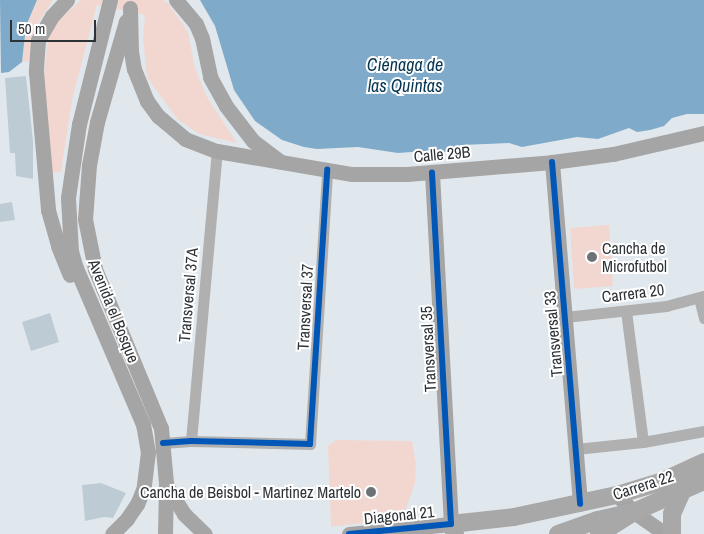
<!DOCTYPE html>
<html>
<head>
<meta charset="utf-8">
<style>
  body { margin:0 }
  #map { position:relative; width:704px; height:534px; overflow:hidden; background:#e1e8ed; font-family:"Archivo Narrow",sans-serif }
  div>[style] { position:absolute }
  .green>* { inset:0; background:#f2d7d0 }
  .water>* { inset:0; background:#80aac9 }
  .building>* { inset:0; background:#bdcbd5 }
  .street>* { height:11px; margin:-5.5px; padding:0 5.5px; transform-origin:5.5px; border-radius:5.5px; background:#b1b0b0 }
  .secondary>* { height:15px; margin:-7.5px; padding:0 7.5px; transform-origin:7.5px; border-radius:7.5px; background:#a6a5a5 }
  .primary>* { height:18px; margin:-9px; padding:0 9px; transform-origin:9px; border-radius:9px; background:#a9a8a9 }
  .cycleway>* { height:6px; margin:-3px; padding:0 3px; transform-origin:3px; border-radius:3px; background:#0057b8 }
  .dots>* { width:14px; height:14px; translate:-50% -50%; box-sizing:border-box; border:2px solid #fff; border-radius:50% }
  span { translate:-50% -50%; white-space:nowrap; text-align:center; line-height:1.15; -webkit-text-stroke:4px #fff; paint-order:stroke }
  .street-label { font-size:16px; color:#2d3236 }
  .poi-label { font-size:16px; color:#2d3236 }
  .left { translate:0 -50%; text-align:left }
  .right { translate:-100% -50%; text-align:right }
  .water-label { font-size:18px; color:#053551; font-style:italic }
  .scale { position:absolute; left:10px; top:20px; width:86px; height:22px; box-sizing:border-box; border:2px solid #2d3236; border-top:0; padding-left:6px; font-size:15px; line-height:18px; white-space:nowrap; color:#2d3236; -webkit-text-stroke:4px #fff; paint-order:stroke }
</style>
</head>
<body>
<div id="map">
  <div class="green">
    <div style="clip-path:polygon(37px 0,53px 0,38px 23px,29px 61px,22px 62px,26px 26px)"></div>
    <div style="clip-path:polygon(81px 0,163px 0,168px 3px,188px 32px,195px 68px,207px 97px,237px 143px,199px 134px,177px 119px,147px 77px,143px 38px,145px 15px,97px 5px,72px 100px,61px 172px,51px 173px,44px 76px,48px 39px,59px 20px)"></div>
    <div style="clip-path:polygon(609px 225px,613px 286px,574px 289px,570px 228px)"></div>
    <div style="clip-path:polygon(336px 440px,412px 441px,416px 464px,415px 483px,404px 514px,394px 519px,331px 527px,328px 446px)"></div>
  </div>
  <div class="water">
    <div style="clip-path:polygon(0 0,37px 0,26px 26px,22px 62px,9px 72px,1px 73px)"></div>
    <div style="clip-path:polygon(200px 0,704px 0,704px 114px,687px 114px,672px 118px,664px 126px,650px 130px,637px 132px,629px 128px,598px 139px,577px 137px,522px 147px,509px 143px,462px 145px,449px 152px,425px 151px,398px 153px,358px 147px,317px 149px,304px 147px,282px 140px,255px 121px,234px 90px,215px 26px)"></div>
  </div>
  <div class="building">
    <div style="clip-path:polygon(26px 76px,33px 141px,33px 179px,16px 176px,15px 153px,10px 153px,5px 78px)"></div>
    <div style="clip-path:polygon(12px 202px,15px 220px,0 222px,0 204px)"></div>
    <div style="clip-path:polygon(50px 313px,59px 342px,31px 351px,22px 322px)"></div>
    <div style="clip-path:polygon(101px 483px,126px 493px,113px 518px,104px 517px,85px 521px,82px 485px)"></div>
  </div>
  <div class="street">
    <div style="left:699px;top:298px;width:21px;rotate:76deg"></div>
    <div style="left:626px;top:311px;width:132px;rotate:82.6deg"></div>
    <div style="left:643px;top:442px;width:62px;rotate:-10.2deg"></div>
    <div style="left:565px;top:317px;width:102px;rotate:-6.2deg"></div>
    <div style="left:666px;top:306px;width:39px;rotate:-15deg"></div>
    <div style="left:191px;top:441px;width:291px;rotate:-84.9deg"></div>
    <div style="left:163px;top:443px;width:28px;rotate:-4deg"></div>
    <div style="left:191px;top:441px;width:119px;rotate:1.4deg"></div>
    <div style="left:310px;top:444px;width:275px;rotate:-86.4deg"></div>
    <div style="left:576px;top:449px;width:67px;rotate:-6deg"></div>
  </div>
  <div class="secondary">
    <div style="left:67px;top:0;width:22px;rotate:133deg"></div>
    <div style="left:52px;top:16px;width:28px;rotate:120deg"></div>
    <div style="left:38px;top:40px;width:32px;rotate:94deg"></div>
    <div style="left:36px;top:72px;width:139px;rotate:85deg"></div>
    <div style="left:48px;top:210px;width:37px;rotate:74deg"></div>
    <div style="left:58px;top:246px;width:31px;rotate:68deg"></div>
    <div style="left:110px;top:0;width:128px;rotate:104deg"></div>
    <div style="left:79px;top:124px;width:75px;rotate:98.5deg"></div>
    <div style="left:68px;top:198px;width:53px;rotate:86.8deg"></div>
    <div style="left:71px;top:251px;width:18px;rotate:74deg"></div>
    <div style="left:76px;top:268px;width:170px;rotate:66.8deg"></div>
    <div style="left:143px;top:424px;width:28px;rotate:80deg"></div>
    <div style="left:148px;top:452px;width:35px;rotate:97deg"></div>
    <div style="left:144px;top:487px;width:18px;rotate:112deg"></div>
    <div style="left:137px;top:504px;width:18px;rotate:124deg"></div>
    <div style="left:127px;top:519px;width:21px;rotate:135deg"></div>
    <div style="left:176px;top:0;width:31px;rotate:50deg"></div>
    <div style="left:196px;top:24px;width:15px;rotate:67deg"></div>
    <div style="left:202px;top:38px;width:40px;rotate:78deg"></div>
    <div style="left:210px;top:77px;width:33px;rotate:61deg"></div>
    <div style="left:226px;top:106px;width:44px;rotate:52.4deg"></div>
    <div style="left:253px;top:141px;width:34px;rotate:37deg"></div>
    <div style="left:130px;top:8px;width:43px;rotate:88.7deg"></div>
    <div style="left:131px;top:51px;width:18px;rotate:81deg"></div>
    <div style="left:134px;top:69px;width:35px;rotate:68deg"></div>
    <div style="left:147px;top:101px;width:19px;rotate:54deg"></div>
    <div style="left:158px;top:116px;width:35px;rotate:40deg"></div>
    <div style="left:185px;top:139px;width:34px;rotate:21deg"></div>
    <div style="left:217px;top:151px;width:137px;rotate:9.7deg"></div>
    <div style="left:352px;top:174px;width:55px"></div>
    <div style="left:407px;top:174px;width:145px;rotate:-4.7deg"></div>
    <div style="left:552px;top:162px;width:62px;rotate:-7.5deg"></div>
    <div style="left:613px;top:154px;width:93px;rotate:-13deg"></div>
    <div style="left:126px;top:21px;width:105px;rotate:106deg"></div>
    <div style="left:97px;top:122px;width:44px;rotate:100.5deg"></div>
    <div style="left:89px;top:165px;width:54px;rotate:94.2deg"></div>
    <div style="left:85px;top:219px;width:51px;rotate:78.7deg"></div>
    <div style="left:95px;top:269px;width:172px;rotate:67.5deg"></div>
    <div style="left:161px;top:428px;width:55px;rotate:84.8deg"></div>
    <div style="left:166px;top:483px;width:51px;rotate:91.1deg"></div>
    <div style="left:552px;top:162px;width:343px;rotate:85.3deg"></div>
    <div style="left:166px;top:485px;width:34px;rotate:58deg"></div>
    <div style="left:184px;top:514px;width:29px;rotate:44deg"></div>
    <div style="left:617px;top:495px;width:24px;rotate:45deg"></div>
    <div style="left:634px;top:512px;width:38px;rotate:35deg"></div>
    <div style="left:349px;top:534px;width:102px;rotate:-5.6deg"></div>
    <div style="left:451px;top:524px;width:352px;rotate:-93.1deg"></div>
  </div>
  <div class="primary">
    <div style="left:455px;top:534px;width:11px;rotate:-112deg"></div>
    <div style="left:451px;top:524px;width:63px;rotate:-6.3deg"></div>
    <div style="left:514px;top:517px;width:105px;rotate:-12.1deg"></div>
    <div style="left:617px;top:495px;width:48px;rotate:-16.9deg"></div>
    <div style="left:663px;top:481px;width:45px;rotate:-24.9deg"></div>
    <div style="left:558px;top:534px;width:42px;rotate:-19.3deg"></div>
    <div style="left:598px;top:520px;width:28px;rotate:-13deg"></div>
    <div style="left:599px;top:534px;width:41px;rotate:-32.2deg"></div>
    <div style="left:634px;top:512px;width:77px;rotate:-23.9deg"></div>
    <div style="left:672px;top:534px;width:20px;rotate:-90deg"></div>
    <div style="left:672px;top:514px;width:24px;rotate:-66deg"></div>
  </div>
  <div class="cycleway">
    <div style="left:552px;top:162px;width:343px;rotate:85.3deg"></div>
    <div style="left:163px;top:443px;width:28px;rotate:-4deg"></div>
    <div style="left:191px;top:441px;width:119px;rotate:1.4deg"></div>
    <div style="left:310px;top:444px;width:275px;rotate:-86.4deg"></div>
    <div style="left:349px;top:534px;width:102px;rotate:-5.6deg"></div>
    <div style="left:451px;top:524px;width:352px;rotate:-93.1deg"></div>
  </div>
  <div class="dots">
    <div style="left:592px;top:257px;background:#6c7276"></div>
    <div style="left:371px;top:492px;background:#6c7276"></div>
  </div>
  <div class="street-label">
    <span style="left:442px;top:154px;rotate:-5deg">Calle 29B</span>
    <span style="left:633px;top:293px;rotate:-7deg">Carrera 20</span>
    <span style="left:188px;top:295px;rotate:-85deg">Transversal 37A</span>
    <span style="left:305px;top:307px;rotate:-87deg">Transversal 37</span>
    <span style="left:114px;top:311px;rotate:68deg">Avenida el Bosque</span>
    <span style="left:553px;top:334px;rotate:-95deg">Transversal 33</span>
    <span style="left:428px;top:349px;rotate:-93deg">Transversal 35</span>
    <span style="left:643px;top:485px;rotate:-18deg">Carrera 22</span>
    <span style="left:399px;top:515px;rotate:-6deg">Diagonal 21</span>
  </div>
  <div class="poi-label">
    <span class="left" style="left:602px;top:257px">Cancha de<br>Microfutbol</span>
    <span class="right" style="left:361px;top:492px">Cancha de Beisbol - Martinez Martelo</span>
  </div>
  <div class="water-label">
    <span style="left:405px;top:76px">Ciénaga de<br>las Quintas</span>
  </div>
  <div class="scale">50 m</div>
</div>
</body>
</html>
